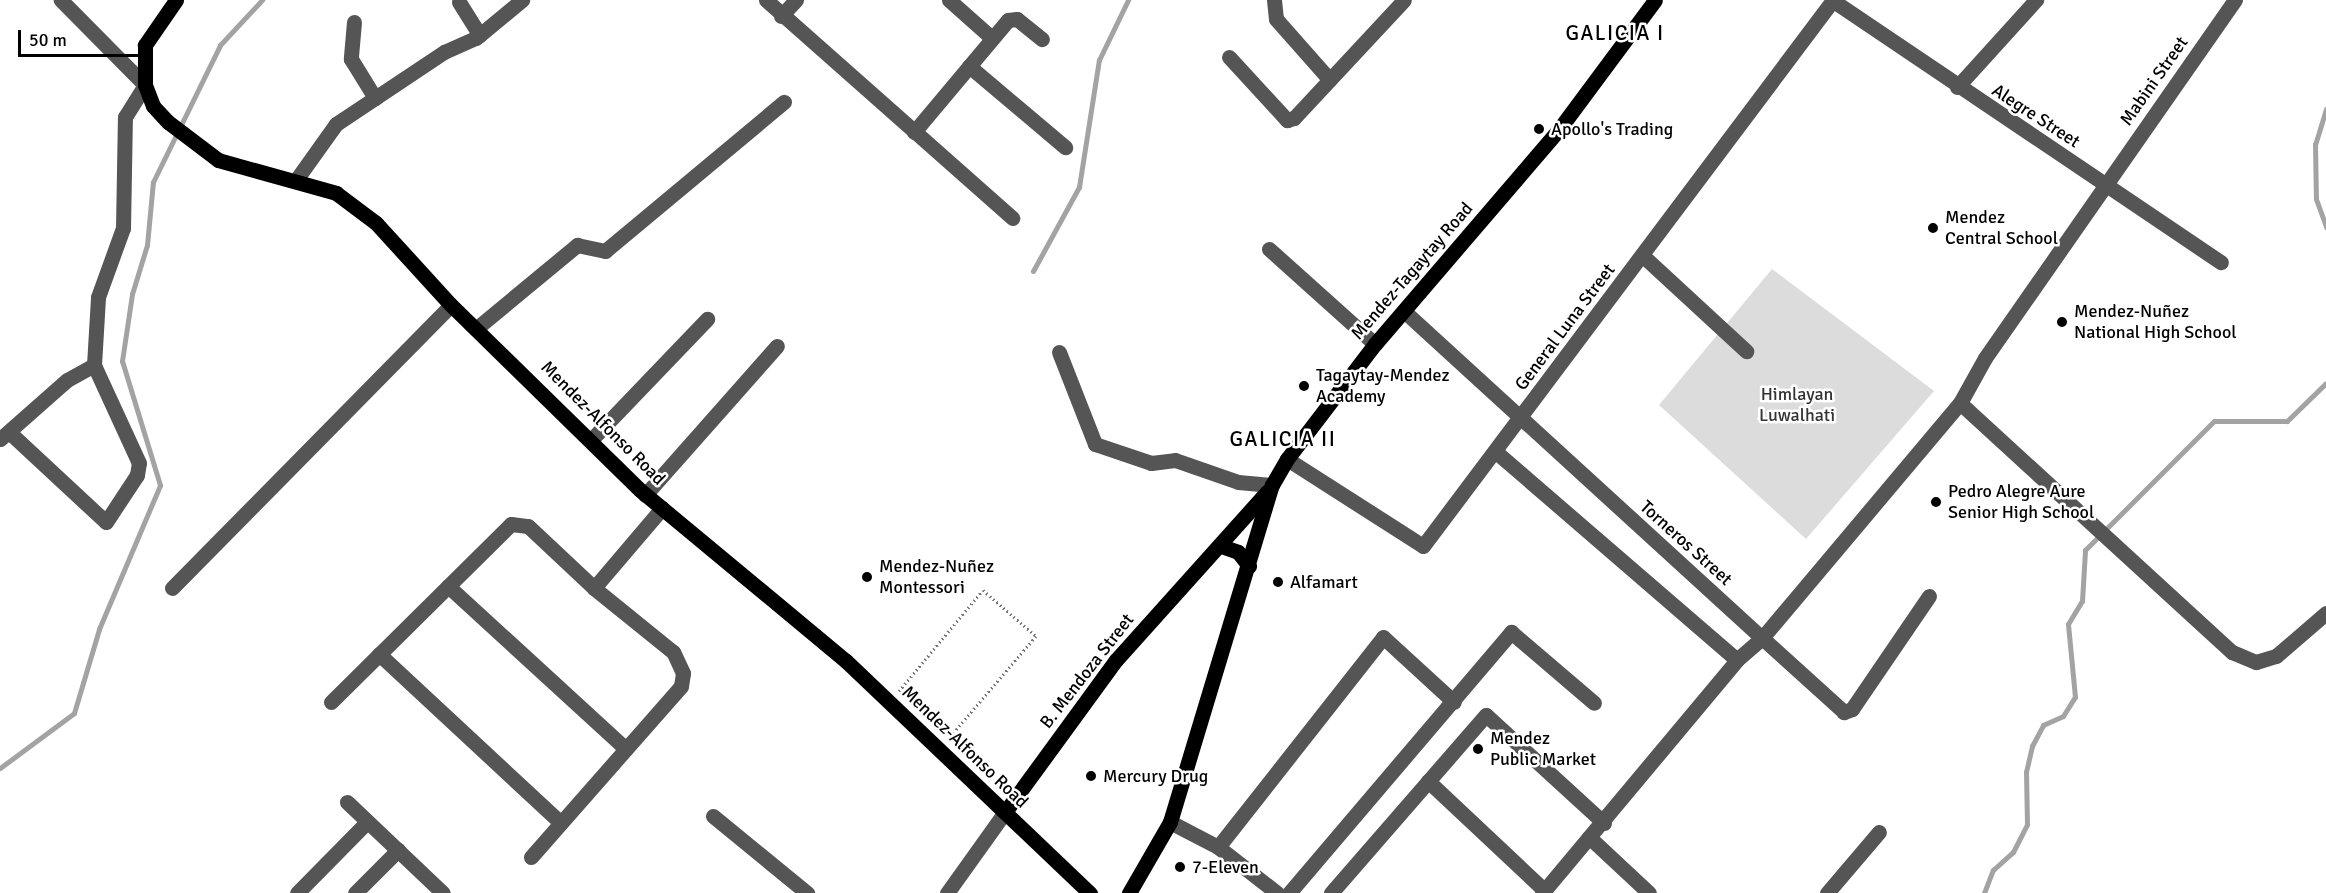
<!DOCTYPE html>
<html>
<head>
<meta charset="utf-8">
<style>
  body { margin:0 }
  #map { position:relative; width:2326px; height:893px; overflow:hidden; background:#fff; font-family:Signika,sans-serif }
  div>[style] { position:absolute }
  .green>* { inset:0; background:#dcdcdc }
  .stream>* { height:5px; margin:-2.5px; padding:0 2.5px; transform-origin:2.5px; border-radius:2.5px; background:#a3a3a3 }
  .path>* { height:3px; margin-top:-1.5px; transform-origin:0; background:repeating-linear-gradient(90deg,#777 0 1.5px,transparent 0 4.5px) }
  .minor>* { height:15px; margin:-7.5px; padding:0 7.5px; transform-origin:7.5px; border-radius:7.5px; background:#555 }
  .major>* { height:15px; margin:-7.5px; padding:0 7.5px; transform-origin:7.5px; border-radius:7.5px; background:#000 }
  .dots>* { width:16px; height:16px; translate:-50% -50%; box-sizing:border-box; border:3px solid #fff; border-radius:50% }
  span { translate:-50% -50%; white-space:nowrap; text-align:center; line-height:1.15; -webkit-text-stroke:5px #fff; paint-order:stroke }
  .street-label { font-size:18px; color:#000 }
  .poi-label { font-size:18px; color:#000 }
  .left { translate:0 -50%; text-align:left }
  .park-label { font-size:18px; color:#333 }
  .quarter-label { font-size:21px; color:#000; letter-spacing:1.5px }
  .scale { position:absolute; left:18px; top:30px; width:132px; height:27px; box-sizing:border-box; border:3px solid #000; border-top:0; padding-left:8px; font-size:18px; line-height:21px; white-space:nowrap; color:#000; -webkit-text-stroke:4px #fff; paint-order:stroke }
</style>
</head>
<body>
<div id="map">
  <div class="green">
    <div style="clip-path:polygon(1772px 269px,1934px 391px,1806px 539px,1659px 405px)"></div>
  </div>
  <div class="stream">
    <div style="left:2326px;top:109px;width:37px;rotate:107deg"></div>
    <div style="left:2315px;top:144px;width:55px;rotate:89deg"></div>
    <div style="left:2316px;top:199px;width:30px;rotate:70deg"></div>
    <div style="left:1033px;top:271px;width:96px;rotate:-61.3deg"></div>
    <div style="left:1079px;top:187px;width:129px;rotate:-81.1deg"></div>
    <div style="left:1099px;top:60px;width:67px;rotate:-64.2deg"></div>
    <div style="left:0;top:768px;width:92px;rotate:-36.6deg"></div>
    <div style="left:74px;top:713px;width:88px;rotate:-73.4deg"></div>
    <div style="left:99px;top:629px;width:156px;rotate:-67deg"></div>
    <div style="left:160px;top:485px;width:130px;rotate:-107deg"></div>
    <div style="left:122px;top:361px;width:68px;rotate:-81.5deg"></div>
    <div style="left:132px;top:294px;width:51px;rotate:-73deg"></div>
    <div style="left:147px;top:245px;width:63px;rotate:-84.6deg"></div>
    <div style="left:153px;top:182px;width:153px;rotate:-63.9deg"></div>
    <div style="left:220px;top:45px;width:62px;rotate:-47deg"></div>
    <div style="left:1984px;top:893px;width:25px;rotate:-69deg"></div>
    <div style="left:1993px;top:870px;width:27px;rotate:-42deg"></div>
    <div style="left:2013px;top:852px;width:31px;rotate:-63deg"></div>
    <div style="left:2027px;top:824px;width:52px;rotate:-91.1deg"></div>
    <div style="left:2026px;top:772px;width:27px;rotate:-77deg"></div>
    <div style="left:2032px;top:746px;width:24px;rotate:-62deg"></div>
    <div style="left:2043px;top:725px;width:22px;rotate:-24deg"></div>
    <div style="left:2063px;top:716px;width:22px;rotate:-58deg"></div>
    <div style="left:2075px;top:697px;width:73px;rotate:-95.5deg"></div>
    <div style="left:2068px;top:624px;width:27px;rotate:-59deg"></div>
    <div style="left:2082px;top:601px;width:51px;rotate:-86.6deg"></div>
    <div style="left:2085px;top:550px;width:182px;rotate:-45deg"></div>
    <div style="left:2214px;top:421px;width:73px"></div>
    <div style="left:2287px;top:421px;width:54px;rotate:-44.3deg"></div>
  </div>
  <div class="path">
    <div style="left:899px;top:691px;width:131px;rotate:-50.3deg"></div>
    <div style="left:983px;top:590px;width:70px;rotate:41deg"></div>
    <div style="left:1036px;top:636px;width:134px;rotate:130.5deg"></div>
  </div>
  <div class="minor">
    <div style="left:766px;top:0;width:329px;rotate:41.5deg"></div>
    <div style="left:949px;top:0;width:57px;rotate:41.5deg"></div>
    <div style="left:1274px;top:0;width:19px;rotate:84deg"></div>
    <div style="left:1276px;top:19px;width:81px;rotate:48.5deg"></div>
    <div style="left:1832px;top:0;width:469px;rotate:34deg"></div>
    <div style="left:459px;top:2px;width:39px;rotate:58deg"></div>
    <div style="left:781px;top:16px;width:22px;rotate:-47deg"></div>
    <div style="left:354px;top:22px;width:37px;rotate:95deg"></div>
    <div style="left:351px;top:59px;width:46px;rotate:58.4deg"></div>
    <div style="left:1229px;top:57px;width:86px;rotate:47.4deg"></div>
    <div style="left:1287px;top:120px;width:7px;rotate:-16deg"></div>
    <div style="left:1294px;top:118px;width:161px;rotate:-47deg"></div>
    <div style="left:969px;top:66px;width:126px;rotate:40.2deg"></div>
    <div style="left:1957px;top:87px;width:118px;rotate:-47.8deg"></div>
    <div style="left:914px;top:132px;width:146px;rotate:-50deg"></div>
    <div style="left:1008px;top:20px;width:9px;rotate:-6deg"></div>
    <div style="left:1017px;top:19px;width:32px;rotate:39deg"></div>
    <div style="left:296px;top:180px;width:69px;rotate:-54.5deg"></div>
    <div style="left:336px;top:124px;width:130px;rotate:-33.7deg"></div>
    <div style="left:444px;top:52px;width:35px;rotate:-24deg"></div>
    <div style="left:476px;top:38px;width:60px;rotate:-39.6deg"></div>
    <div style="left:1269px;top:249px;width:142px;rotate:41.9deg"></div>
    <div style="left:1642px;top:255px;width:142px;rotate:42.7deg"></div>
    <div style="left:1405px;top:312px;width:483px;rotate:42.4deg"></div>
    <div style="left:1762px;top:638px;width:33px;rotate:139deg"></div>
    <div style="left:1737px;top:660px;width:304px;rotate:129.9deg"></div>
    <div style="left:478px;top:327px;width:129px;rotate:-39.6deg"></div>
    <div style="left:577px;top:245px;width:29px;rotate:12deg"></div>
    <div style="left:605px;top:251px;width:233px;rotate:-39.8deg"></div>
    <div style="left:1059px;top:352px;width:99px;rotate:68.6deg"></div>
    <div style="left:1095px;top:444px;width:59px;rotate:18.7deg"></div>
    <div style="left:1151px;top:463px;width:24px;rotate:-7deg"></div>
    <div style="left:1175px;top:460px;width:67px;rotate:19.2deg"></div>
    <div style="left:1238px;top:482px;width:34px;rotate:5deg"></div>
    <div style="left:1960px;top:403px;width:369px;rotate:42.5deg"></div>
    <div style="left:2232px;top:652px;width:26px;rotate:23deg"></div>
    <div style="left:2256px;top:662px;width:21px;rotate:-17deg"></div>
    <div style="left:2276px;top:656px;width:66px;rotate:-40.7deg"></div>
    <div style="left:9px;top:432px;width:132px;rotate:42.9deg"></div>
    <div style="left:106px;top:522px;width:56px;rotate:-56.6deg"></div>
    <div style="left:137px;top:475px;width:12px;rotate:-81deg"></div>
    <div style="left:139px;top:463px;width:108px;rotate:-114.7deg"></div>
    <div style="left:94px;top:365px;width:68px;rotate:-86.6deg"></div>
    <div style="left:98px;top:297px;width:73px;rotate:-70.1deg"></div>
    <div style="left:123px;top:228px;width:111px;rotate:-89deg"></div>
    <div style="left:125px;top:117px;width:38px;rotate:-58deg"></div>
    <div style="left:145px;top:85px;width:120px;rotate:-134.7deg"></div>
    <div style="left:0;top:439px;width:89px;rotate:-41.4deg"></div>
    <div style="left:67px;top:380px;width:31px;rotate:-29deg"></div>
    <div style="left:591px;top:440px;width:168px;rotate:-46.2deg"></div>
    <div style="left:1496px;top:452px;width:318px;rotate:40.8deg"></div>
    <div style="left:1287px;top:459px;width:161px;rotate:32.6deg"></div>
    <div style="left:1423px;top:546px;width:683px;rotate:-53.1deg"></div>
    <div style="left:645px;top:495px;width:199px;rotate:-48.5deg"></div>
    <div style="left:448px;top:586px;width:241px;rotate:42.5deg"></div>
    <div style="left:172px;top:588px;width:397px;rotate:-45.4deg"></div>
    <div style="left:1929px;top:596px;width:137px;rotate:124.3deg"></div>
    <div style="left:1852px;top:709px;width:9px;rotate:159deg"></div>
    <div style="left:1844px;top:712px;width:110px;rotate:-137.9deg"></div>
    <div style="left:1762px;top:638px;width:307px;rotate:-49.9deg"></div>
    <div style="left:1960px;top:403px;width:51px;rotate:-60.9deg"></div>
    <div style="left:1985px;top:358px;width:437px;rotate:-55.1deg"></div>
    <div style="left:379px;top:654px;width:248px;rotate:42.9deg"></div>
    <div style="left:331px;top:702px;width:253px;rotate:-44.7deg"></div>
    <div style="left:511px;top:524px;width:17px;rotate:7deg"></div>
    <div style="left:528px;top:526px;width:91px;rotate:43.2deg"></div>
    <div style="left:594px;top:588px;width:105px;rotate:-49.6deg"></div>
    <div style="left:1428px;top:781px;width:159px;rotate:43.2deg"></div>
    <div style="left:347px;top:802px;width:132px;rotate:43.5deg"></div>
    <div style="left:713px;top:816px;width:122px;rotate:39.3deg"></div>
    <div style="left:1170px;top:822px;width:54px;rotate:27.5deg"></div>
    <div style="left:1218px;top:847px;width:75px;rotate:37.9deg"></div>
    <div style="left:1589px;top:837px;width:82px;rotate:43deg"></div>
    <div style="left:1218px;top:847px;width:267px;rotate:-51.8deg"></div>
    <div style="left:1383px;top:637px;width:96px;rotate:42.5deg"></div>
    <div style="left:531px;top:857px;width:227px;rotate:-48.7deg"></div>
    <div style="left:681px;top:686px;width:13px;rotate:-81deg"></div>
    <div style="left:683px;top:673px;width:23px;rotate:-115deg"></div>
    <div style="left:673px;top:652px;width:102px;rotate:-141deg"></div>
    <div style="left:297px;top:893px;width:100px;rotate:-45.4deg"></div>
    <div style="left:355px;top:893px;width:61px;rotate:-45deg"></div>
    <div style="left:947px;top:893px;width:100px;rotate:-54.4deg"></div>
    <div style="left:1289px;top:893px;width:343px;rotate:-49.6deg"></div>
    <div style="left:1511px;top:632px;width:109px;rotate:40.5deg"></div>
    <div style="left:1331px;top:893px;width:236px;rotate:-49deg"></div>
    <div style="left:1486px;top:715px;width:160px;rotate:42.5deg"></div>
    <div style="left:1827px;top:893px;width:80px;rotate:-49.6deg"></div>
  </div>
  <div class="major">
    <div style="left:176px;top:0;width:55px;rotate:124.6deg"></div>
    <div style="left:145px;top:45px;width:40px;rotate:90deg"></div>
    <div style="left:145px;top:85px;width:22px;rotate:69deg"></div>
    <div style="left:153px;top:106px;width:22px;rotate:47deg"></div>
    <div style="left:168px;top:122px;width:63px;rotate:37.2deg"></div>
    <div style="left:218px;top:160px;width:123px;rotate:15.6deg"></div>
    <div style="left:336px;top:193px;width:50px;rotate:36.9deg"></div>
    <div style="left:376px;top:223px;width:111px;rotate:47.6deg"></div>
    <div style="left:451px;top:305px;width:264px;rotate:44.4deg"></div>
    <div style="left:640px;top:490px;width:268px;rotate:39.7deg"></div>
    <div style="left:846px;top:661px;width:337px;rotate:43.6deg"></div>
    <div style="left:1221px;top:546px;width:18px;rotate:19deg"></div>
    <div style="left:1238px;top:552px;width:18px;rotate:52deg"></div>
    <div style="left:1005px;top:812px;width:188px;rotate:-53.9deg"></div>
    <div style="left:1116px;top:660px;width:226px;rotate:-48.1deg"></div>
    <div style="left:1129px;top:893px;width:82px;rotate:-60deg"></div>
    <div style="left:1170px;top:822px;width:352px;rotate:-73.2deg"></div>
    <div style="left:1272px;top:485px;width:30px;rotate:-60deg"></div>
    <div style="left:1287px;top:459px;width:145px;rotate:-52.6deg"></div>
    <div style="left:1375px;top:344px;width:284px;rotate:-49.4deg"></div>
    <div style="left:1560px;top:128px;width:159px;rotate:-53.4deg"></div>
  </div>
  <div class="dots">
    <div style="left:1539px;top:129px;background:#000"></div>
    <div style="left:1933px;top:228px;background:#000"></div>
    <div style="left:2062px;top:322px;background:#000"></div>
    <div style="left:1304px;top:386px;background:#000"></div>
    <div style="left:1936px;top:502px;background:#000"></div>
    <div style="left:867px;top:577px;background:#000"></div>
    <div style="left:1278px;top:582px;background:#000"></div>
    <div style="left:1478px;top:749px;background:#000"></div>
    <div style="left:1091px;top:776px;background:#000"></div>
    <div style="left:1180px;top:867px;background:#000"></div>
  </div>
  <div class="street-label">
    <span style="left:2154px;top:81px;rotate:-55deg">Mabini Street</span>
    <span style="left:2036px;top:116px;rotate:33deg">Alegre Street</span>
    <span style="left:1412px;top:271px;rotate:-49deg">Mendez-Tagaytay Road</span>
    <span style="left:1565px;top:327px;rotate:-53deg">General Luna Street</span>
    <span style="left:603px;top:423px;rotate:45deg">Mendez-Alfonso Road</span>
    <span style="left:1686px;top:543px;rotate:42deg">Torneros Street</span>
    <span style="left:1087px;top:671px;rotate:-52deg">B. Mendoza Street</span>
    <span style="left:965px;top:747px;rotate:44deg">Mendez-Alfonso Road</span>
  </div>
  <div class="poi-label">
    <span class="left" style="left:1551px;top:129px">Apollo's Trading</span>
    <span class="left" style="left:1945px;top:228px">Mendez<br>Central School</span>
    <span class="left" style="left:2074px;top:322px">Mendez-Nuñez<br>National High School</span>
    <span class="left" style="left:1316px;top:386px">Tagaytay-Mendez<br>Academy</span>
    <span class="left" style="left:1948px;top:502px">Pedro Alegre Aure<br>Senior High School</span>
    <span class="left" style="left:879px;top:577px">Mendez-Nuñez<br>Montessori</span>
    <span class="left" style="left:1290px;top:582px">Alfamart</span>
    <span class="left" style="left:1490px;top:749px">Mendez<br>Public Market</span>
    <span class="left" style="left:1103px;top:776px">Mercury Drug</span>
    <span class="left" style="left:1192px;top:867px">7-Eleven</span>
  </div>
  <div class="park-label">
    <span style="left:1797px;top:405px">Himlayan<br>Luwalhati</span>
  </div>
  <div class="quarter-label">
    <span style="left:1615px;top:33px">GALICIA I</span>
    <span style="left:1283px;top:439px">GALICIA II</span>
  </div>
  <div class="scale">50 m</div>
</div>
</body>
</html>
